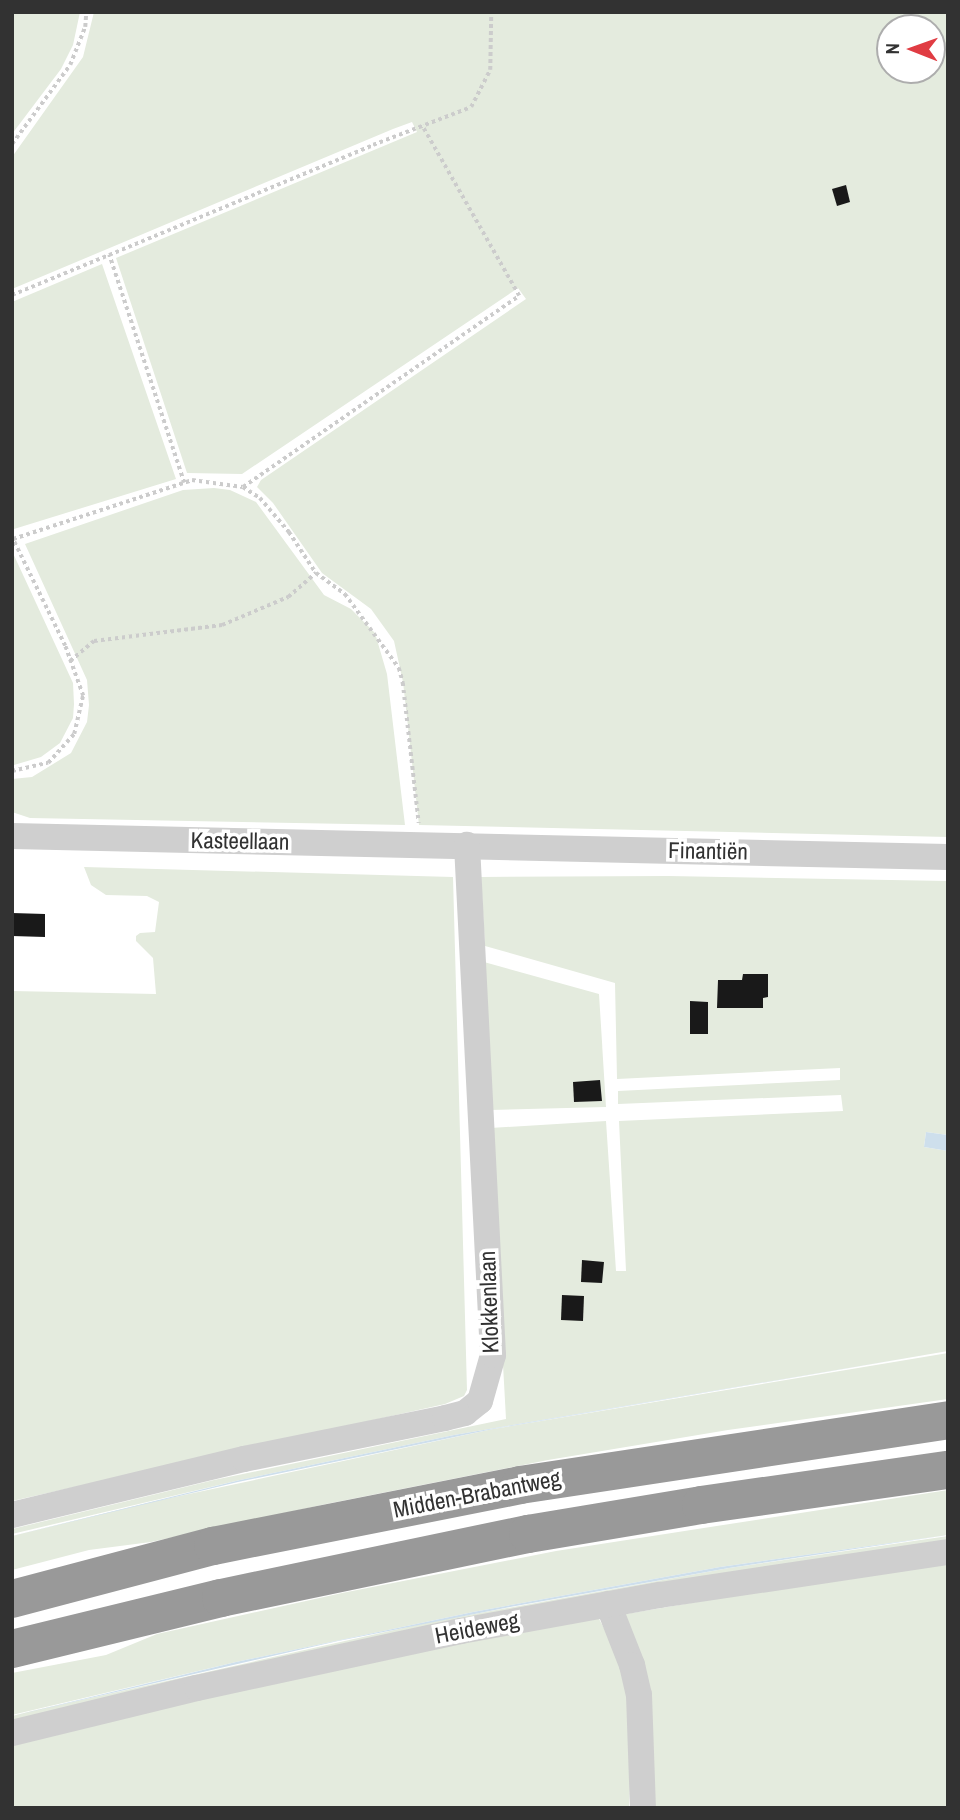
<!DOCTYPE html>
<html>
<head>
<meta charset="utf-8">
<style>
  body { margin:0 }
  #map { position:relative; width:960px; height:1820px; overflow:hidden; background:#fff; font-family:"Archivo Narrow",sans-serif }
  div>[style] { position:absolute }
  .green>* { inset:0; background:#e4ebde }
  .water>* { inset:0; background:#cedfec }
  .building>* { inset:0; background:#191919 }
  .path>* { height:3.5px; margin-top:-1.75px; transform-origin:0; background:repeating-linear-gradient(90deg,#ccc 0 3.5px,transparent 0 7px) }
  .minor>* { height:26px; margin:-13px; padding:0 13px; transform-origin:13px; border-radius:13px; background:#cfcfcf }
  .highway>* { height:38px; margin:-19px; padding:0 19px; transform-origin:19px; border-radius:19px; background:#999 }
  span { translate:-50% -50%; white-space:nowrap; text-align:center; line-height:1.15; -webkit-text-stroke:7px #fff; paint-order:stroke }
  .street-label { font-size:23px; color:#323232 }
  .frame { position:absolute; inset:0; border:14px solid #323232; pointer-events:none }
  .north { position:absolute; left:876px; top:14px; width:70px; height:70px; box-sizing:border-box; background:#fff; border:2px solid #adadad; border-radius:50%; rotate:271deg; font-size:19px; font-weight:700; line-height:28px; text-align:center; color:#323232 }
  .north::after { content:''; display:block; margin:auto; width:24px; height:32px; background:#e03c43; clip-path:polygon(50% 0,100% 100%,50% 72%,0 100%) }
</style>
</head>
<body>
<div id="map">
  <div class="green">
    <div style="clip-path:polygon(12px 12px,80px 12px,73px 45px,61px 69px,12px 134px)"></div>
    <div style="clip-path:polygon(evenodd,94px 12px,948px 12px,948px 837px,419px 825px,403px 682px,394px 641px,371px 609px,322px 573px,273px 503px,257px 487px,261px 480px,526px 299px,518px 288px,242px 474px,187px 473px,116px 258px,417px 132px,412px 122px,393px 129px,12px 289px,12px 157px,83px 57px,94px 12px,890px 28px,932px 28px,932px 70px,890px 70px,890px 28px)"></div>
    <div style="clip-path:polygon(102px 264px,176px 479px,14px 529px,12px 302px)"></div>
    <div style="clip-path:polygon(214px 488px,230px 490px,256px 502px,324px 595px,351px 609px,375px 633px,387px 674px,405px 825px,30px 818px,12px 812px,12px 779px,32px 777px,71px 753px,87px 722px,89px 705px,87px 680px,25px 544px,183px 490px)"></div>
    <div style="clip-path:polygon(12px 551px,73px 683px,74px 704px,73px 718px,60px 743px,41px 757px,14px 765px)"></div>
    <div style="clip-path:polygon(84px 867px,453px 877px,467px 1390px,464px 1396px,445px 1404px,12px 1501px,12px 991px,156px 994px,153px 958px,136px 941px,136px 936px,140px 933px,155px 932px,159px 902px,147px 896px,106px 895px,91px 885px)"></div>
    <div style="clip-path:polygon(668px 876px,948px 881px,948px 1135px,926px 1132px,924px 1147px,948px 1151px,948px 1351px,454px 1435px,240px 1480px,12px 1534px,12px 1529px,214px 1480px,506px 1419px,490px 1128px,606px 1121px,616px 1271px,626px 1271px,619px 1121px,843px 1111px,841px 1095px,618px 1104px,618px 1091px,840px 1080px,840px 1068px,617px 1079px,615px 983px,485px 946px,481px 877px)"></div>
    <div style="clip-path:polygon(484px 962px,599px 994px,606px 1107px,490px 1110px)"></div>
    <div style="clip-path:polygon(948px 1353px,948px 1399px,728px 1430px,548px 1460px,326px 1504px,151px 1542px,89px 1550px,12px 1570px,12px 1536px,156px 1501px,493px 1429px)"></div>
    <div style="clip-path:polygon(948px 1490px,948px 1535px,720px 1567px,473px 1612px,236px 1662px,12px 1715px,12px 1673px,106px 1655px,157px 1634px,342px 1593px,556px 1551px)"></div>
    <div style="clip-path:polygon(948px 1536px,948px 1545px,12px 1726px,12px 1716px,32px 1711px,430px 1622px,729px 1568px)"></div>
    <div style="clip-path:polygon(948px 1559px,948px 1808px,653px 1808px,625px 1624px,626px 1614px)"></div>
    <div style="clip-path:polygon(598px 1617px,621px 1660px,632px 1726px,629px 1808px,12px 1808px,12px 1740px,198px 1694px)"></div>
  </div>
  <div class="water">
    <div style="clip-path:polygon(926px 1132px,948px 1135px,948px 1151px,924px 1147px)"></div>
    <div style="clip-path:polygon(948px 1351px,493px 1429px,238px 1482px,12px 1536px,240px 1480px,454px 1435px)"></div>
    <div style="clip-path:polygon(948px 1535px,729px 1568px,510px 1607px,338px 1641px,12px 1716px,236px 1662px,473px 1612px,720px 1567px)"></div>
  </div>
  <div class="building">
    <div style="clip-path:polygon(846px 185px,850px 202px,837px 206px,832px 189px)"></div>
    <div style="clip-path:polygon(12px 913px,45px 914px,45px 937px,12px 936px)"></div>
    <div style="clip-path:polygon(743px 974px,768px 974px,768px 997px,763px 998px,763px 1008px,717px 1008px,718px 980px,742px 980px)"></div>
    <div style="clip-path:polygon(690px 1001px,708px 1002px,708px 1034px,690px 1034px)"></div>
    <div style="clip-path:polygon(600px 1080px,602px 1101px,574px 1102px,573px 1082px)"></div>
    <div style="clip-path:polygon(582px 1260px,604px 1262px,602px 1283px,581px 1282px)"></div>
    <div style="clip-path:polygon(562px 1295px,584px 1296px,583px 1321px,561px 1320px)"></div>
  </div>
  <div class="path">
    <div style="left:12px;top:144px;width:98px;rotate:-53.7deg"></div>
    <div style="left:70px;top:65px;width:41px;rotate:-68.5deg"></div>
    <div style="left:85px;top:27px;width:15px;rotate:-86deg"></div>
    <div style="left:12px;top:295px;width:105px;rotate:-22.4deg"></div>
    <div style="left:184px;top:483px;width:240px;rotate:-108.2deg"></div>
    <div style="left:109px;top:255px;width:286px;rotate:-22.6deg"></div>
    <div style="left:373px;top:145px;width:105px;rotate:-21.2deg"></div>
    <div style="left:471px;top:107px;width:42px;rotate:-62.8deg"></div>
    <div style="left:490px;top:70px;width:58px;rotate:-89deg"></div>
    <div style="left:243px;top:487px;width:336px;rotate:-34.7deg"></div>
    <div style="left:519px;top:296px;width:196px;rotate:-119.7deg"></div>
    <div style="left:13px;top:539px;width:188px;rotate:-18.2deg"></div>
    <div style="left:192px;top:480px;width:51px;rotate:7.8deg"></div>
    <div style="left:243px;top:487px;width:20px;rotate:33deg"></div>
    <div style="left:260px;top:498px;width:45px;rotate:49.5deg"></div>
    <div style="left:289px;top:532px;width:49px;rotate:56.6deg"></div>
    <div style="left:316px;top:573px;width:36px;rotate:36deg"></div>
    <div style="left:345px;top:594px;width:92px;rotate:53.9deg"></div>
    <div style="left:399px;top:668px;width:16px;rotate:75deg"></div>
    <div style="left:403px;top:683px;width:141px;rotate:83.5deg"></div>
    <div style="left:70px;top:661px;width:31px;rotate:-40deg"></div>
    <div style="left:94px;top:641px;width:129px;rotate:-7.1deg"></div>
    <div style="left:222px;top:625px;width:72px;rotate:-23deg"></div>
    <div style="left:288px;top:597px;width:37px;rotate:-41deg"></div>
    <div style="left:12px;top:771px;width:37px;rotate:-13deg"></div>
    <div style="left:48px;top:763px;width:39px;rotate:-48deg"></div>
    <div style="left:74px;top:734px;width:39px;rotate:-77deg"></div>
    <div style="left:83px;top:696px;width:53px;rotate:-109.8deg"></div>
    <div style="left:65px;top:646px;width:120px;rotate:-116.1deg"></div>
  </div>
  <div class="minor">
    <div style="left:12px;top:836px;width:936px;rotate:1.29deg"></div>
    <div style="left:12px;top:1515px;width:239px;rotate:-13.6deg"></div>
    <div style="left:244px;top:1459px;width:205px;rotate:-11.5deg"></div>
    <div style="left:445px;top:1418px;width:21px;rotate:-14deg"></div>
    <div style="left:465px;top:1413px;width:19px;rotate:-39deg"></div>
    <div style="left:480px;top:1401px;width:48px;rotate:-74.2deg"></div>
    <div style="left:493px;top:1355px;width:511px;rotate:-92.92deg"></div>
    <div style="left:608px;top:1604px;width:66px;rotate:68.5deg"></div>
    <div style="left:632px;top:1665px;width:31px;rotate:77deg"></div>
    <div style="left:639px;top:1695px;width:113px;rotate:88deg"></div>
    <div style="left:12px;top:1733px;width:190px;rotate:-13.7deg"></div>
    <div style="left:197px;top:1688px;width:270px;rotate:-12.2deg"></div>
    <div style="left:461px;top:1631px;width:202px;rotate:-10.3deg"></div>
    <div style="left:660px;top:1595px;width:291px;rotate:-8.5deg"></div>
  </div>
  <div class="highway">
    <div style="left:12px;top:1599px;width:208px;rotate:-14.8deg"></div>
    <div style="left:213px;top:1546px;width:313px;rotate:-11.2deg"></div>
    <div style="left:520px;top:1485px;width:433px;rotate:-8.6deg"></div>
    <div style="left:12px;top:1649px;width:215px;rotate:-13.7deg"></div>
    <div style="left:221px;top:1598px;width:314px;rotate:-11.8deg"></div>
    <div style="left:528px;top:1534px;width:175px;rotate:-9.5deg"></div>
    <div style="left:701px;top:1505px;width:249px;rotate:-8.1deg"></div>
  </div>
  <div class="street-label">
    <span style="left:240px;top:841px;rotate:1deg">Kasteellaan</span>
    <span style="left:708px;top:851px;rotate:1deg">Finantiën</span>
    <span style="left:489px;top:1302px;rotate:-92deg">Klokkenlaan</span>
    <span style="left:477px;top:1494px;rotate:-11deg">Midden-Brabantweg</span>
    <span style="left:477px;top:1628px;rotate:-11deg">Heideweg</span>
  </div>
  <div class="frame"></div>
  <div class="north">N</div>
</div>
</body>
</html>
